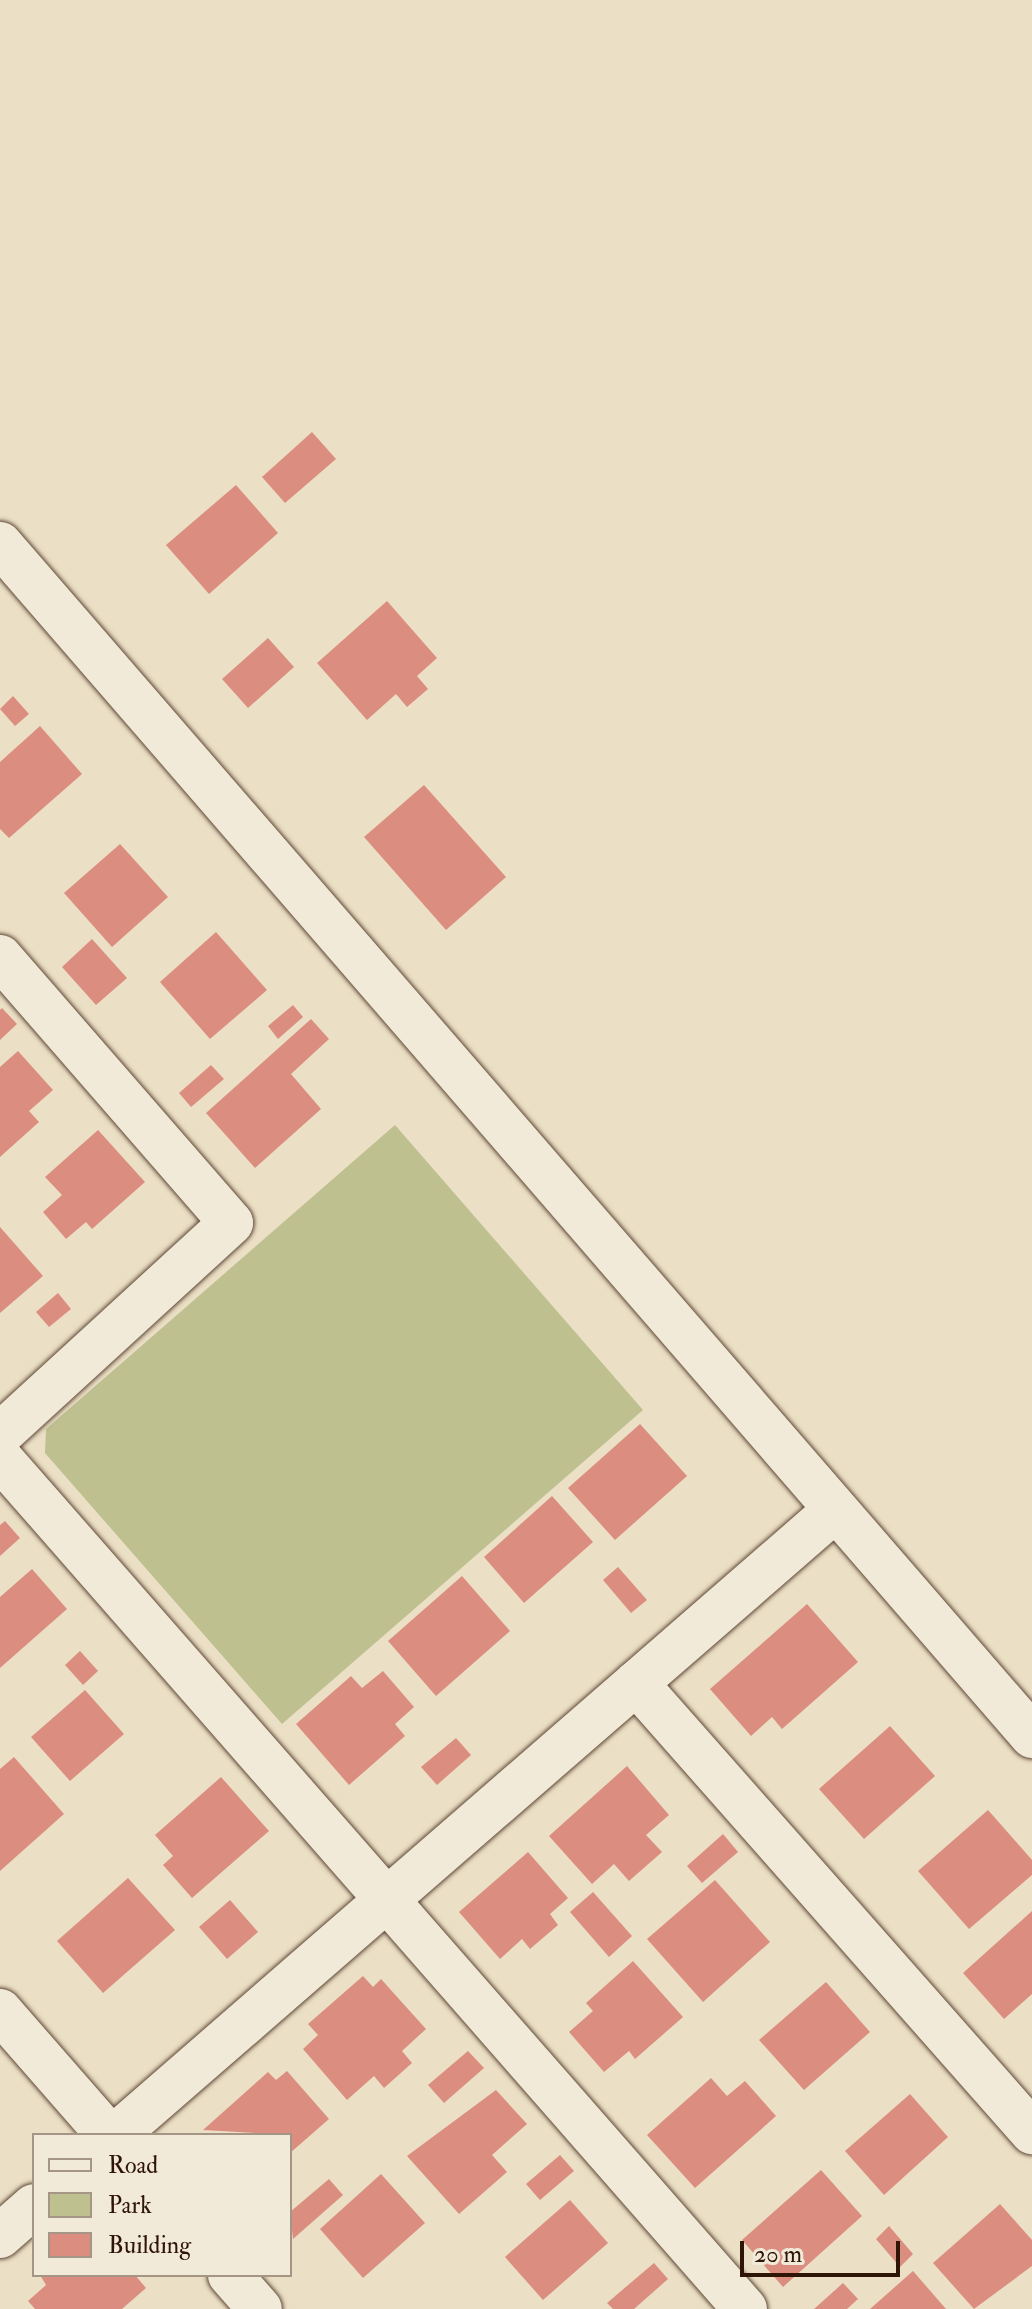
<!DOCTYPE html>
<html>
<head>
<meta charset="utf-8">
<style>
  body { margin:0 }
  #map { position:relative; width:1032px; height:2309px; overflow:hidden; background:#ebdfc5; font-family:"IM FELL Double Pica",serif }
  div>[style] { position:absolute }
  .green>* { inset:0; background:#bec090 }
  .building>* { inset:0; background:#db8e7f }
  .roads { filter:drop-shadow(0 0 2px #5e4836) drop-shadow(0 0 2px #5e4836) }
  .minor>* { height:44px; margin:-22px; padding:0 22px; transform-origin:22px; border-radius:22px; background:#f2ead9 }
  span { translate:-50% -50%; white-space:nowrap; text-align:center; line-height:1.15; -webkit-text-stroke:6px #f2ead9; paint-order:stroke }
  .legend { position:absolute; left:32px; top:2133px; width:260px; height:144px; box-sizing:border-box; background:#f2ead9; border:2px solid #a49585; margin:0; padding:10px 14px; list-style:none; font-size:24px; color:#2f1506 }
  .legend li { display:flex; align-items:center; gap:16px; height:40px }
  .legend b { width:40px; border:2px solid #a49585 }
  .scale { position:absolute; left:740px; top:2241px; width:160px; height:36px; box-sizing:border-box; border:4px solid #2f1506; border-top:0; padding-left:10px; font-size:24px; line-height:28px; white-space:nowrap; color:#2f1506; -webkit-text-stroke:6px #f2ead9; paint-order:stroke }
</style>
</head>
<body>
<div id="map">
  <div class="green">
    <div style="clip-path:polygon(395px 1125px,643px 1410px,282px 1724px,45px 1453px,46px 1429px)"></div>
  </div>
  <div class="building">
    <div style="clip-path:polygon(312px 432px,336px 459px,285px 503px,262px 477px)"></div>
    <div style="clip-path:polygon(236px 485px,278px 533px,209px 594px,166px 545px)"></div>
    <div style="clip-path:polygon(387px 601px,437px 658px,417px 676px,428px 689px,407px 707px,396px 694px,367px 720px,317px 663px)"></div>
    <div style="clip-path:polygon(268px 638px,294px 667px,248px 708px,222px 679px)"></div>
    <div style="clip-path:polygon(13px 696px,29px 714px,15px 726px,0 709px)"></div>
    <div style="clip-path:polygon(40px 726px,82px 774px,9px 838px,0 829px,0 762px)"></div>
    <div style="clip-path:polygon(424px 785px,506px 877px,446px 930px,364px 837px)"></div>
    <div style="clip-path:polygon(120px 844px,168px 897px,112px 947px,64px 893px)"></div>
    <div style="clip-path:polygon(216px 932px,267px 990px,210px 1039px,160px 982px)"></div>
    <div style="clip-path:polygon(92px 939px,127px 978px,96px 1005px,62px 967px)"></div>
    <div style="clip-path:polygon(293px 1005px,303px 1017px,278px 1039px,268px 1026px)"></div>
    <div style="clip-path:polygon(2px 1008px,17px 1024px,0 1040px,0 1010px)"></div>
    <div style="clip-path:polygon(311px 1019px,329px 1039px,291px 1074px,321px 1109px,255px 1168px,206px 1113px)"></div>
    <div style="clip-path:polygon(18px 1051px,53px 1090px,29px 1111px,39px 1122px,0 1157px,0 1067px)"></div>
    <div style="clip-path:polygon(211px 1065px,224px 1079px,191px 1107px,179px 1093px)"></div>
    <div style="clip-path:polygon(98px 1130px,145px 1182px,92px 1229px,86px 1222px,66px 1239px,43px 1212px,62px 1195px,45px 1177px)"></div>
    <div style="clip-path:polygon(0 1227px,43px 1276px,0 1313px)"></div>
    <div style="clip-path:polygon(58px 1293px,71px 1309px,49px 1327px,36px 1312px)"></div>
    <div style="clip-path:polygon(640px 1424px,687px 1476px,615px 1540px,568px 1488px)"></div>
    <div style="clip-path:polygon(552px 1496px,593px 1542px,524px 1603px,484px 1557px)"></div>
    <div style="clip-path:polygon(5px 1521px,20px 1538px,0 1556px,0 1525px)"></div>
    <div style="clip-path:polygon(618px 1567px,647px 1600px,631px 1613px,603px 1580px)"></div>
    <div style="clip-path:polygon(32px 1569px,67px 1609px,0 1668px,0 1597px)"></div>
    <div style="clip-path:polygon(462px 1576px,510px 1631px,436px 1696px,388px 1641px)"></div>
    <div style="clip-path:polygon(807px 1604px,858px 1662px,782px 1729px,772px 1717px,751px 1736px,710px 1689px)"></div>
    <div style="clip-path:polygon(80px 1651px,98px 1671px,83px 1685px,65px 1665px)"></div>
    <div style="clip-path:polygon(383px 1671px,414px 1707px,395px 1724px,405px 1736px,349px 1785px,296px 1724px,351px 1676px,362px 1688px)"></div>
    <div style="clip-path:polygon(85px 1690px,124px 1734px,70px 1781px,31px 1737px)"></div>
    <div style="clip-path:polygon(890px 1726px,935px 1776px,864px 1839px,819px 1789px)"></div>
    <div style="clip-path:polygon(456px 1738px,471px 1755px,437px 1785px,421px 1767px)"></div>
    <div style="clip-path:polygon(14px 1757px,64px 1814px,0 1871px,0 1769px)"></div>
    <div style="clip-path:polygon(627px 1766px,669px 1815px,646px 1835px,662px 1852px,629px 1881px,614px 1864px,592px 1884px,549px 1836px)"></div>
    <div style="clip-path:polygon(221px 1777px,269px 1831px,192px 1898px,163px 1865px,173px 1856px,155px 1835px)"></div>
    <div style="clip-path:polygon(988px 1810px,1032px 1860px,1032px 1875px,969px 1929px,918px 1871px)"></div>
    <div style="clip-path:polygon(723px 1834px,738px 1852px,702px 1883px,687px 1866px)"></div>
    <div style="clip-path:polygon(528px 1852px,568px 1898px,550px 1914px,558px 1925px,530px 1949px,522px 1939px,500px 1959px,459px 1912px)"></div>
    <div style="clip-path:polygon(128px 1878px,175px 1930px,103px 1993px,57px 1941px)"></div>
    <div style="clip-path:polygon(715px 1880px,770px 1942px,703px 2002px,647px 1939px)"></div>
    <div style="clip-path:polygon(593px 1892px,632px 1936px,609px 1957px,570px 1912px)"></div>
    <div style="clip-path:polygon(230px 1900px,258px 1932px,227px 1959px,199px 1927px)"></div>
    <div style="clip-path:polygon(1032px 1911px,1032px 1994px,1004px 2019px,963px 1973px)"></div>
    <div style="clip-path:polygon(633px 1961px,683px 2017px,635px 2059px,629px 2051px,604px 2072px,569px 2032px,593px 2011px,586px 2003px)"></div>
    <div style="clip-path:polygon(363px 1976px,373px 1987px,381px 1979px,426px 2029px,402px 2051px,412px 2063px,384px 2088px,374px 2076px,347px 2100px,303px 2049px,318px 2035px,308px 2024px)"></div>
    <div style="clip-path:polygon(826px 1982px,870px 2032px,804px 2090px,759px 2040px)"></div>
    <div style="clip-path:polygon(468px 2051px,484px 2068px,444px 2103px,428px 2085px)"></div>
    <div style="clip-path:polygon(287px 2071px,329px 2119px,290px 2153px,290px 2135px,203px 2130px,268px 2072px,276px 2080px)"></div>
    <div style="clip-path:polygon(711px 2078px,727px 2096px,745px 2081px,776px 2116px,695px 2188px,647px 2135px)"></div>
    <div style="clip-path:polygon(496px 2090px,527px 2124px,492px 2155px,507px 2172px,459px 2214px,407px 2156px)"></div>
    <div style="clip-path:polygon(910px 2094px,948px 2137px,884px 2195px,845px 2151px)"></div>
    <div style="clip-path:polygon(560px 2155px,574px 2171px,540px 2200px,526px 2184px)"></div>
    <div style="clip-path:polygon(821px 2170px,862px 2216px,783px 2287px,742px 2240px)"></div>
    <div style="clip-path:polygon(381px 2174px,425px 2223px,363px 2278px,320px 2229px)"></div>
    <div style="clip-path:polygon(329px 2179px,343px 2195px,293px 2239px,290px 2212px)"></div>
    <div style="clip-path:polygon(570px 2200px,608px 2243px,543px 2300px,505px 2257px)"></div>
    <div style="clip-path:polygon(1000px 2204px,1032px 2240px,1032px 2266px,974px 2309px,933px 2263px)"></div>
    <div style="clip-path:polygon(889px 2226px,913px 2254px,900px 2267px,876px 2239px)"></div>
    <div style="clip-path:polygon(654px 2263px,668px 2279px,634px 2309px,613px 2309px,607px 2303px)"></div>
    <div style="clip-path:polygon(913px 2271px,946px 2309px,870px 2309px)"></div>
    <div style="clip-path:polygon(40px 2275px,135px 2275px,146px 2288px,122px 2309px,35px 2309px,28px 2301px,46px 2285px)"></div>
    <div style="clip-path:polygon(843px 2283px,858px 2299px,847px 2309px,814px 2309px)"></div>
  </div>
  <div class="roads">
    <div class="minor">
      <div style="left:0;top:544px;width:1577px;rotate:49.11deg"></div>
      <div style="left:0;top:957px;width:352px;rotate:49deg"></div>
      <div style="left:231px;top:1223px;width:314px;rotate:137.5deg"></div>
      <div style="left:0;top:1458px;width:1131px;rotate:48.8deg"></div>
      <div style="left:636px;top:1683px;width:599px;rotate:48.59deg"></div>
      <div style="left:0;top:2011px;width:164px;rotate:48.9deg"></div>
      <div style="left:116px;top:2135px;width:951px;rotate:-40.99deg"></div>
      <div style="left:0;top:2236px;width:45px;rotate:-41.4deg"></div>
      <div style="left:230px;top:2275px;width:45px;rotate:48.6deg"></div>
    </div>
  </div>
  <ul class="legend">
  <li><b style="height:10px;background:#f2ead9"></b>Road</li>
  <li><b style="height:22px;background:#bec090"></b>Park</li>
  <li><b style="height:22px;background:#db8e7f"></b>Building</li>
  </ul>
  <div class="scale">20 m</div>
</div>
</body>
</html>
